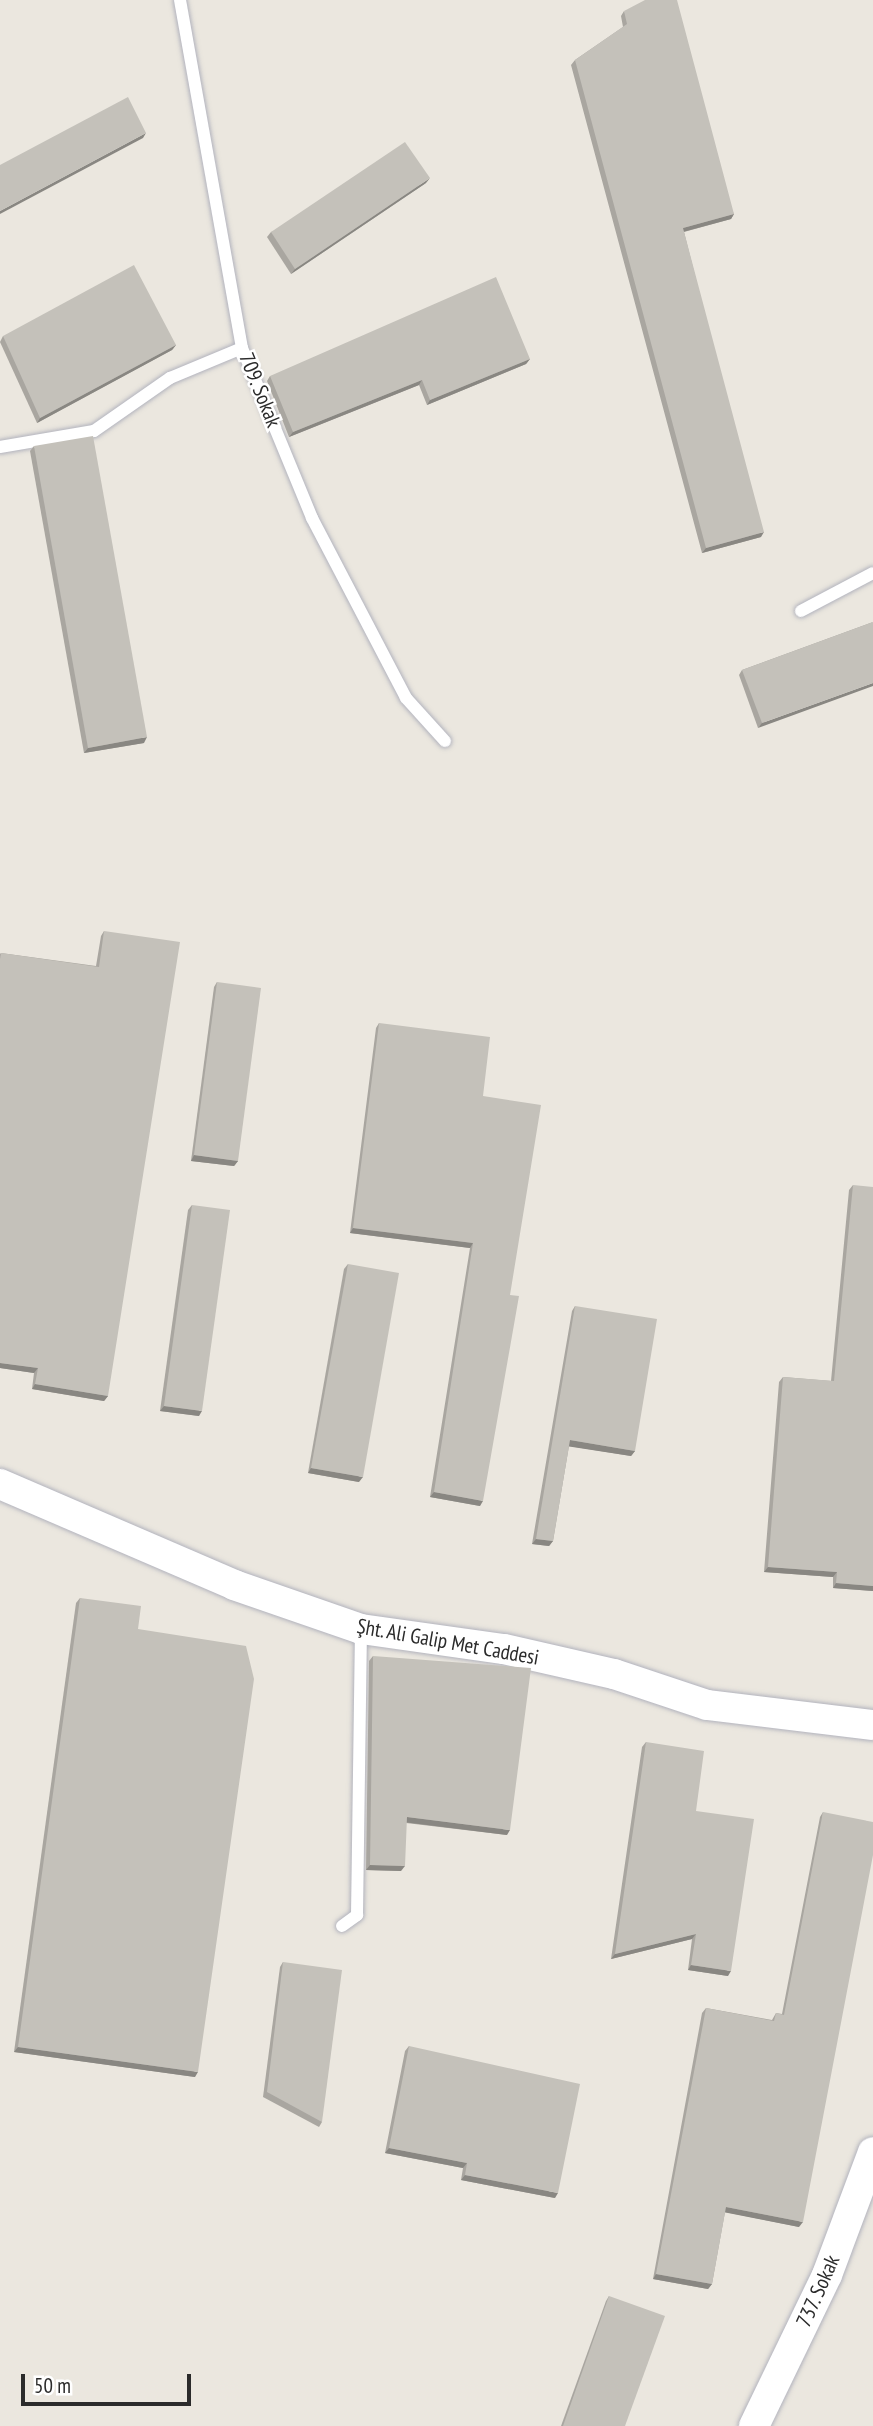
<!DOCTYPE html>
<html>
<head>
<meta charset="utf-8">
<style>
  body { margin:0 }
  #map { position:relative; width:873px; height:2426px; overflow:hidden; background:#ebe7df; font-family:"PT Sans Narrow",sans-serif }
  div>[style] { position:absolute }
  .roads { filter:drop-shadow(0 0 2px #b2b3bd) drop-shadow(0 0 2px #b2b3bd) }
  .service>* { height:12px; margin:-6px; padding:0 6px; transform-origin:6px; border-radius:6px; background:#fff }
  .tertiary>* { height:30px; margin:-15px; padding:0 15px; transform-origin:15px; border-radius:15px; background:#fff }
  .wall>* { inset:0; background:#a9a6a0 }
  .shaded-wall>* { inset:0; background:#898782 }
  .building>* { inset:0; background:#c4c1ba }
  span { translate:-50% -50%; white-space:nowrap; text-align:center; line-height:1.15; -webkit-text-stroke:5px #fff; paint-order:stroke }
  .street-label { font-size:21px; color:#2b2b2b }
  .scale { position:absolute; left:21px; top:2374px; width:170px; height:32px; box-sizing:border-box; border:4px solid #2b2b2b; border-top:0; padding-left:9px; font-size:21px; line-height:24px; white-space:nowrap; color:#2b2b2b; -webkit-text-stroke:5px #fff; paint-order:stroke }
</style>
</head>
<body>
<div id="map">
  <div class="roads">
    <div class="service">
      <div style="left:180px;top:0;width:353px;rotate:79.9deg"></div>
      <div style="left:242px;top:348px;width:184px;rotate:67.6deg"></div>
      <div style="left:312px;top:518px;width:203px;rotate:62.4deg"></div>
      <div style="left:406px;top:698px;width:58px;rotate:47.8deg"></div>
      <div style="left:0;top:447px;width:95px;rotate:-9.7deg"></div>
      <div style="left:94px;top:431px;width:93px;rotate:-34.9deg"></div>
      <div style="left:170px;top:378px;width:78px;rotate:-22.6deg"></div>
      <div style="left:801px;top:611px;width:81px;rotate:-27.8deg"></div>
      <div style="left:342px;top:1926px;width:19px;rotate:-36deg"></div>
      <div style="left:357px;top:1915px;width:285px;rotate:-89.2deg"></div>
    </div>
    <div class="tertiary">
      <div style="left:0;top:1484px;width:255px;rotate:23.3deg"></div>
      <div style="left:234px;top:1585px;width:134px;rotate:19.1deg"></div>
      <div style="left:361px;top:1629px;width:144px;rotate:8deg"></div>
      <div style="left:504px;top:1649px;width:113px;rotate:12.8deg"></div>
      <div style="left:614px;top:1674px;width:98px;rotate:18.4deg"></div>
      <div style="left:707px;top:1705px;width:167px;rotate:6.9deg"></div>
      <div style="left:754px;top:2426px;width:168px;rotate:-64.2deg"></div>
      <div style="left:827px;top:2275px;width:131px;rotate:-69.5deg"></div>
    </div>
  </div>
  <div class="wall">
    <div style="clip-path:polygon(624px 11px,734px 214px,731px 219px,684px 232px,761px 537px,702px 553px,571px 65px,575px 60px,623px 27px,621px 16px)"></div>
    <div style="clip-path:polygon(426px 183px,291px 274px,267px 237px,271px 232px)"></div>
    <div style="clip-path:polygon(3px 336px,176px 345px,172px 350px,37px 423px,0 342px)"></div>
    <div style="clip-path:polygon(530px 359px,526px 364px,427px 405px,419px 385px,289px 437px,267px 381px,270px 376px)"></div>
    <div style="clip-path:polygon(34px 446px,144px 743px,84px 753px,30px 451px)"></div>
    <div style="clip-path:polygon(873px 622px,758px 728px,739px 675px,742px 670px)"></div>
    <div style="clip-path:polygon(104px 931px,108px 1396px,104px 1401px,32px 1389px,34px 1373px,0 1368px,0 954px,1px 953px,96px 966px,101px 936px)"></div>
    <div style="clip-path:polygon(217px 982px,238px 1161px,234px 1166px,191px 1161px,214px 987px)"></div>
    <div style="clip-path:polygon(379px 1023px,483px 1096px,510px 1295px,480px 1506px,430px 1497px,470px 1248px,350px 1233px,376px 1028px)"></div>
    <div style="clip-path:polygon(853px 1185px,873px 1591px,833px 1588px,833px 1577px,764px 1572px,779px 1382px,783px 1377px,831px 1381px,849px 1190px)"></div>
    <div style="clip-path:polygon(192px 1205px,199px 1416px,160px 1411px,188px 1210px)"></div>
    <div style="clip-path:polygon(348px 1264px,359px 1482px,308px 1473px,344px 1269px)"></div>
    <div style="clip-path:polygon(575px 1306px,635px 1451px,631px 1456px,569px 1446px,553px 1541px,549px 1546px,532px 1544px,572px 1311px)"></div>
    <div style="clip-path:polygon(80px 1598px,138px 1629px,195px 2077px,14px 2052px,76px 1603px)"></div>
    <div style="clip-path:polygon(373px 1656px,507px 1835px,406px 1823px,401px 1871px,366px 1870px,369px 1661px)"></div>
    <div style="clip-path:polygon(646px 1742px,696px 1811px,728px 1976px,688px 1970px,692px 1939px,611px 1959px,642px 1747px)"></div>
    <div style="clip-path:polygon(823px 1812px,799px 2227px,725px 2212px,712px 2284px,708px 2289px,653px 2279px,702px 2013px,706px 2008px,772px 2020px,776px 2013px,782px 2014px,820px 1817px)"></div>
    <div style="clip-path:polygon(283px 1962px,322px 2122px,319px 2127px,263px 2097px,280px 1967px)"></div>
    <div style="clip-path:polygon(409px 2046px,555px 2198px,461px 2180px,463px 2168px,385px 2153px,405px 2051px)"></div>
    <div style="clip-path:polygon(609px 2296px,625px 2426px,561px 2426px,606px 2301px)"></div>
  </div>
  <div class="shaded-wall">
    <div style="clip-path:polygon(146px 133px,143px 138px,0 214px,0 211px)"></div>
    <div style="clip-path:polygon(430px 178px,426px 183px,291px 274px,295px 269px)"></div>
    <div style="clip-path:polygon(734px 214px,731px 219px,679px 233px,683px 228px)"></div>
    <div style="clip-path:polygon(176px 345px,172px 350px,37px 423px,40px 418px)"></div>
    <div style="clip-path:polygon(530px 359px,526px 364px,427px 405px,430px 400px)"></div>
    <div style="clip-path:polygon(422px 380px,419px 385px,289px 437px,293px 432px)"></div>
    <div style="clip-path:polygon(764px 532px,761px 537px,702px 553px,706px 548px)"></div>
    <div style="clip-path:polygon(873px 683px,873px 686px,758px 728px,762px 723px)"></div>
    <div style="clip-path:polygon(147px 737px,144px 743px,84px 753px,88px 748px)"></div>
    <div style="clip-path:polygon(194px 1155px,238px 1161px,234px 1166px,191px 1161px)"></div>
    <div style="clip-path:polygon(353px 1228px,473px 1243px,470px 1248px,350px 1233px)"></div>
    <div style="clip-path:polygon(0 1363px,38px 1368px,34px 1373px,0 1368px)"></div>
    <div style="clip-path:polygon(35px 1384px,108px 1396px,104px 1401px,32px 1389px)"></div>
    <div style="clip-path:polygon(164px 1406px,202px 1411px,199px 1416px,160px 1411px)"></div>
    <div style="clip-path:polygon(570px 1440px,635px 1451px,631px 1456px,566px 1446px)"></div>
    <div style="clip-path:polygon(311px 1468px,363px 1477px,359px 1482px,308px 1473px)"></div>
    <div style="clip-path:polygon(434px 1492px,483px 1501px,480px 1506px,430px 1497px)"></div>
    <div style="clip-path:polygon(536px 1539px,553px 1541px,549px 1546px,532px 1544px)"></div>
    <div style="clip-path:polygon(768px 1567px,837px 1572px,833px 1577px,764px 1572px)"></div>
    <div style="clip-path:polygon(836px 1583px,873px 1586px,873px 1591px,833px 1588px)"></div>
    <div style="clip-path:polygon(407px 1817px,510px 1830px,507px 1835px,403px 1822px)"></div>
    <div style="clip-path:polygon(370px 1865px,405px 1866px,401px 1871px,366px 1870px)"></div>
    <div style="clip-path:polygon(696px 1934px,692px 1939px,611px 1959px,615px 1954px)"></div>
    <div style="clip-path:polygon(691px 1965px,731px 1971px,728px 1976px,688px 1970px)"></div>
    <div style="clip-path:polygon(18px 2047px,198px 2072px,195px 2077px,14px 2052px)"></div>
    <div style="clip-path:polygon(389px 2148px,467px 2163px,463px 2168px,385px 2153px)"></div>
    <div style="clip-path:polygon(465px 2175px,558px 2193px,555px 2198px,461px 2180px)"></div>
    <div style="clip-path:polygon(726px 2207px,803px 2222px,799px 2227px,723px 2212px)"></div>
    <div style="clip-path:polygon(656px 2274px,712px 2284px,708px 2289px,653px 2279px)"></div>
  </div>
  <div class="building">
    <div style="clip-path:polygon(645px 0,677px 0,734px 214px,683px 228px,764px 532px,706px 548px,575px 60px,627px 24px,624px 11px)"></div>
    <div style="clip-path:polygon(128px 97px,146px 133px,0 211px,0 165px)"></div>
    <div style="clip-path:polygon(405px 142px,430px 178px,295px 269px,271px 232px)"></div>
    <div style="clip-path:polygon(134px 265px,176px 345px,40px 418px,3px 336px)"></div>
    <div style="clip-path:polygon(496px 277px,530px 359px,430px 400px,422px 380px,293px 432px,270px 376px)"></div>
    <div style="clip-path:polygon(93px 436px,147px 737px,88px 748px,34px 446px)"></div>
    <div style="clip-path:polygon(873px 622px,873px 683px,762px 723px,742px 670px)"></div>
    <div style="clip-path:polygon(104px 931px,180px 942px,108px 1396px,35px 1384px,38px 1368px,0 1363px,0 959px,1px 953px,99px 967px)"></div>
    <div style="clip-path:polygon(217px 982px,261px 988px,238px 1161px,194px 1155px)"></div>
    <div style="clip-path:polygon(379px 1023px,490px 1037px,483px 1096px,541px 1105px,510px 1295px,519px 1296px,483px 1501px,434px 1492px,473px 1243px,353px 1228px)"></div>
    <div style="clip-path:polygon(853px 1185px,873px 1187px,873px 1586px,836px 1583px,837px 1572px,768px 1567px,783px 1377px,834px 1381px)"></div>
    <div style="clip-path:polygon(192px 1205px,230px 1210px,202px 1411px,164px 1406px)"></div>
    <div style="clip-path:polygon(348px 1264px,399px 1273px,363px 1477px,311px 1468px)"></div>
    <div style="clip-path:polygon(575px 1306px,657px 1319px,635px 1451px,570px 1440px,553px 1541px,536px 1539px)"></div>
    <div style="clip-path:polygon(80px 1598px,141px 1606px,138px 1629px,246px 1646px,254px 1679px,198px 2072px,18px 2047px)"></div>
    <div style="clip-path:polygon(373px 1656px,531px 1668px,510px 1830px,407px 1817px,405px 1866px,370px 1865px)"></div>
    <div style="clip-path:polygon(646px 1742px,704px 1751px,696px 1811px,754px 1819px,731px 1971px,691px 1965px,696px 1934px,615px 1954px)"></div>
    <div style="clip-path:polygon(823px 1812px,873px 1822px,873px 1855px,803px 2222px,726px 2207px,712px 2284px,656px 2274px,706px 2008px,774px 2021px,776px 2013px,784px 2015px)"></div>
    <div style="clip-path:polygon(283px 1962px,342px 1970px,322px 2122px,267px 2092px)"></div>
    <div style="clip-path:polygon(409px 2046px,580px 2084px,558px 2193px,465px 2175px,467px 2163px,389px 2148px)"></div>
    <div style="clip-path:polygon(609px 2296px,665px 2316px,625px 2426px,563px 2426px)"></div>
  </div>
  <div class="street-label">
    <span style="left:260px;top:390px;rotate:68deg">709. Sokak</span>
    <span style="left:448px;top:1642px;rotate:10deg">Şht. Ali Galip Met Caddesi</span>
    <span style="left:818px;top:2291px;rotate:-66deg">737. Sokak</span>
  </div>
  <div class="scale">50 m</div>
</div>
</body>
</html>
